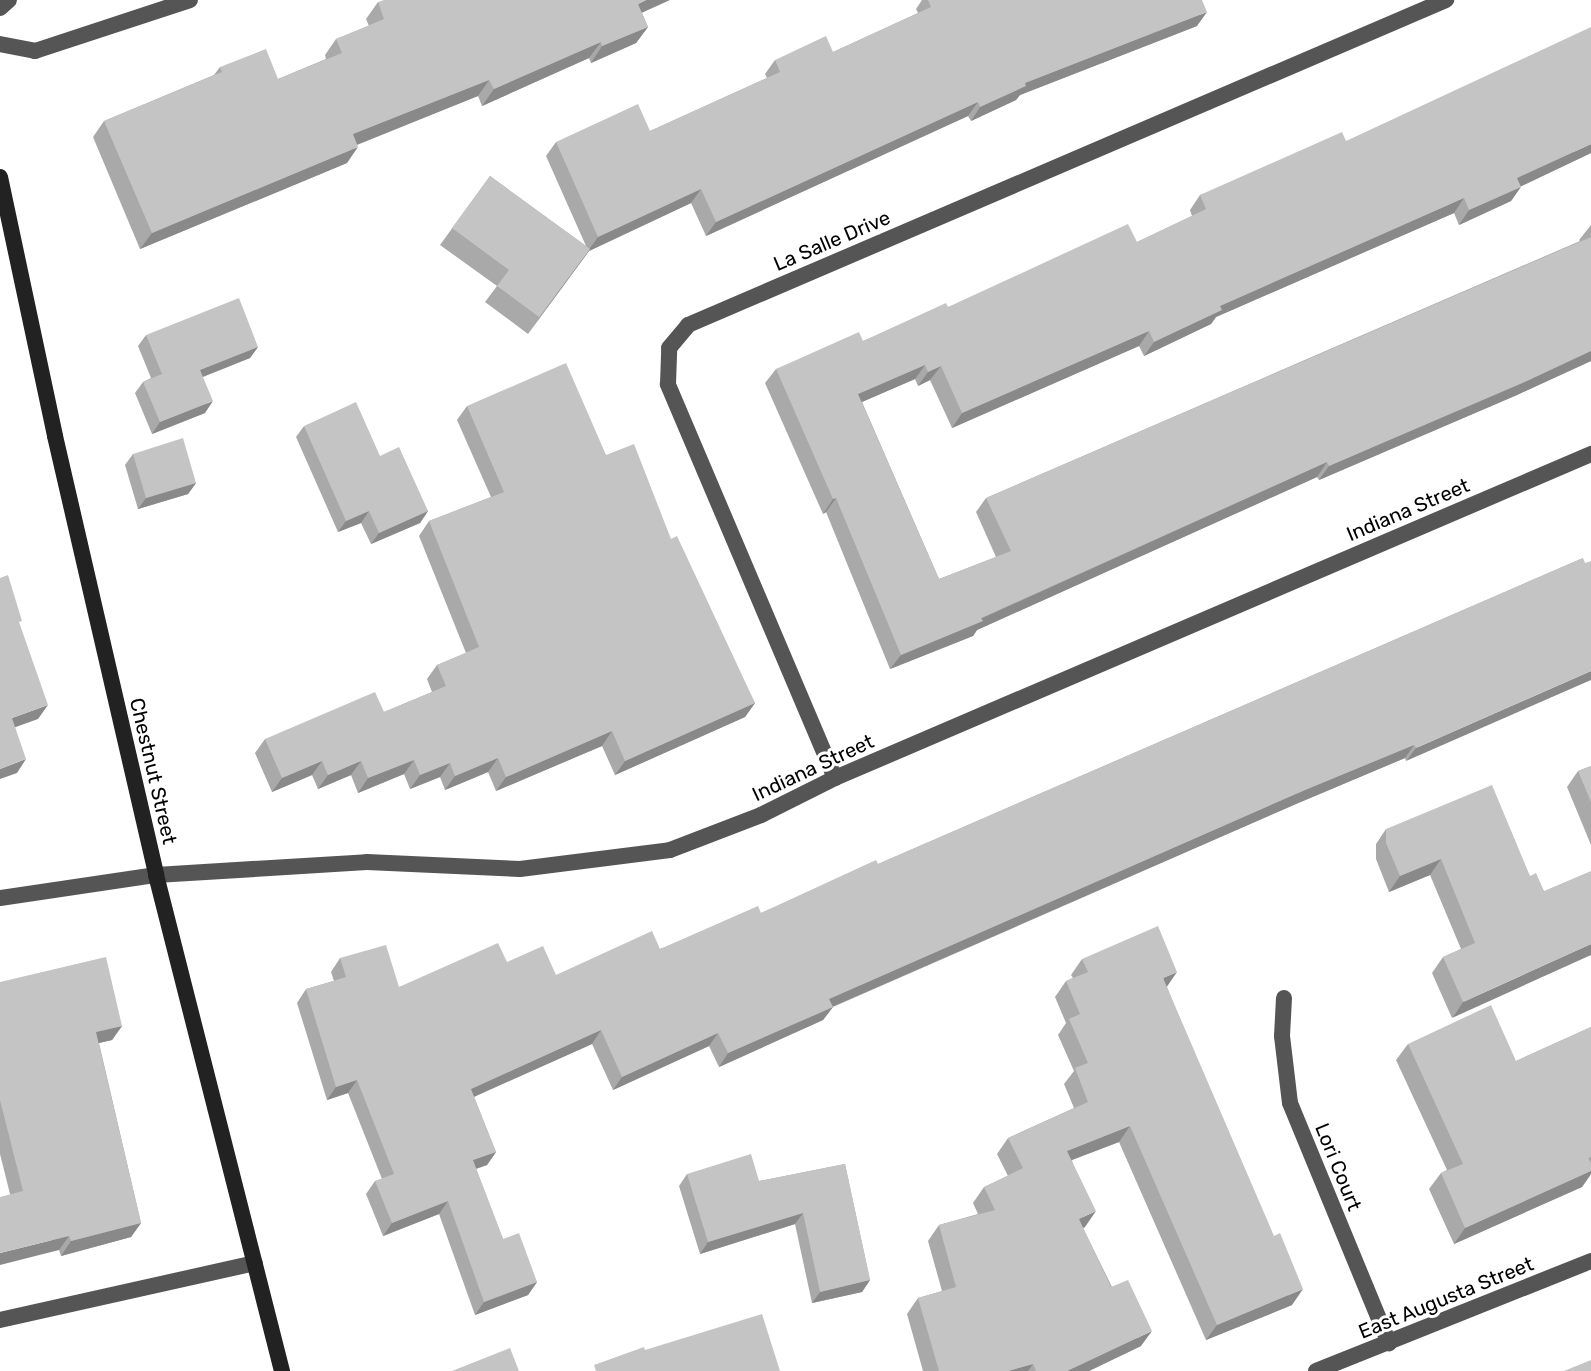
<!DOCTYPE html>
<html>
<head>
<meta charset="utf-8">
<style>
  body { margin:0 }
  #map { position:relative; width:1591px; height:1371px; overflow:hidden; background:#fff; font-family:Rubik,sans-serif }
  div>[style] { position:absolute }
  .lane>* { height:16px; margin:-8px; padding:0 8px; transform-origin:8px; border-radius:8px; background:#555 }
  .street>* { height:16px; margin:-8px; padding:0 8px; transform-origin:8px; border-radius:8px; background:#555 }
  .secondary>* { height:16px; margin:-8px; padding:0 8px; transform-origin:8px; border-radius:8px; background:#222 }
  .wall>* { inset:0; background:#a9a9a9 }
  .shaded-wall>* { inset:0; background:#898989 }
  .building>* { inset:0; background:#c4c4c4 }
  span { translate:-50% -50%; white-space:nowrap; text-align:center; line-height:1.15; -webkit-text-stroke:6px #fff; paint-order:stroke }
  .street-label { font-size:20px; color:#000 }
</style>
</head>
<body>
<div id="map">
  <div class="lane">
    <div style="left:0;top:1320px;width:261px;rotate:-12.6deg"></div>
  </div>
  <div class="street">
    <div style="left:0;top:8px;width:12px;rotate:-42deg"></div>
    <div style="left:0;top:44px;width:36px;rotate:11deg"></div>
    <div style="left:35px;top:51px;width:163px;rotate:-18.2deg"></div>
    <div style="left:835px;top:778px;width:428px;rotate:-113deg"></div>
    <div style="left:668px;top:384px;width:36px;rotate:-88deg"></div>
    <div style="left:669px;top:348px;width:30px;rotate:-50deg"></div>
    <div style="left:688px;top:325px;width:825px;rotate:-23.21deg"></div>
    <div style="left:0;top:898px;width:158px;rotate:-8.4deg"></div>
    <div style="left:156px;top:875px;width:211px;rotate:-3.5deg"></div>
    <div style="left:367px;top:862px;width:153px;rotate:2.6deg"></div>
    <div style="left:520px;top:869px;width:151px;rotate:-7.2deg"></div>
    <div style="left:670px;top:850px;width:97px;rotate:-21deg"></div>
    <div style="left:761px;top:815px;width:83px;rotate:-26.6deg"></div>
    <div style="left:835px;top:778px;width:823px;rotate:-23.2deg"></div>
    <div style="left:1284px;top:998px;width:38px;rotate:93deg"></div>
    <div style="left:1282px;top:1036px;width:67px;rotate:83.2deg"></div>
    <div style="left:1290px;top:1103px;width:260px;rotate:67.6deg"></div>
    <div style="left:1316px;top:1371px;width:296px;rotate:-21.8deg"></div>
  </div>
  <div class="secondary">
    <div style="left:0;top:177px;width:265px;rotate:78deg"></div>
    <div style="left:55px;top:436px;width:450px;rotate:77deg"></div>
    <div style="left:156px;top:875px;width:512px;rotate:75.75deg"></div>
  </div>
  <div class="wall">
    <div style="clip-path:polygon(922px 0,1202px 0,1197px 26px,1020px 95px,1016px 100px,971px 121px,968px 116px,706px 236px,691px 203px,589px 251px,528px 334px,485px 302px,497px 286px,440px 245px,490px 176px,586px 246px,546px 156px,556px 142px,650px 131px,767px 78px,765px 74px,775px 60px,833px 52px,918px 13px,916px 9px)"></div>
    <div style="clip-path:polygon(378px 2px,642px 13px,648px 27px,636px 43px,591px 63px,589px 58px,482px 106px,478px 96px,357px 144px,347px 163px,140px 249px,93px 137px,104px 121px,214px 75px,220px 67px,278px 79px,326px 59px,325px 55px,336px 39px,369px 26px,366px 19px)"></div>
    <div style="clip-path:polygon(1346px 141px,1591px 153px,1521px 186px,1511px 201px,1459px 225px,1454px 213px,1216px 317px,1211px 324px,1144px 356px,1139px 346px,952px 428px,930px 380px,918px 386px,915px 379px,862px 402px,939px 579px,996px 557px,976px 512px,986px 498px,1580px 241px,1579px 240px,1591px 225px,1591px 361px,1517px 395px,1319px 480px,1317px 477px,977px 630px,973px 636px,890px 669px,826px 512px,823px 514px,765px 383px,776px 369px,863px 341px,948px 307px,1137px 242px,1192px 216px,1190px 210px,1200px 195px)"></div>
    <div style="clip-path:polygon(146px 335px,258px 347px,250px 358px,203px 377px,205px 413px,152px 434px,135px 393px,143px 382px,151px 378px,138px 346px)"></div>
    <div style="clip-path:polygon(467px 406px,606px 455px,671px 539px,755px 703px,745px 717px,615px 775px,602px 746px,496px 791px,488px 772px,445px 790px,440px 777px,410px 789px,404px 774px,358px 793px,351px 775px,318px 789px,312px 775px,272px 792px,255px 753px,265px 739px,384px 712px,432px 692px,427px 679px,437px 665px,466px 653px,419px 536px,429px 521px,491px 497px,457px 420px)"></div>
    <div style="clip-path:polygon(304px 426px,380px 456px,428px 511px,420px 523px,371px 544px,361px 523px,338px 532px,296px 437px)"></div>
    <div style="clip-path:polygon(133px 454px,196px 483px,188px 494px,138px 509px,125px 465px)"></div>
    <div style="clip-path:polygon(1583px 558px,1406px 761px,1405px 758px,1296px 804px,833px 1007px,823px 1020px,719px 1067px,709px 1046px,613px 1090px,592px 1044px,474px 1097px,496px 1152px,487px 1165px,476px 1169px,503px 1239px,537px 1282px,528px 1295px,475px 1315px,439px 1214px,383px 1236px,366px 1194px,375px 1181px,382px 1179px,348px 1093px,327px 1100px,297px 1003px,306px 989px,334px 981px,331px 972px,340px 958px,399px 987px,507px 962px,556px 975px,660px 949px,761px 913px,878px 864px)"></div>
    <div style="clip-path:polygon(1591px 766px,1591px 845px,1567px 787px,1578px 771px)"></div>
    <div style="clip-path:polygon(1386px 829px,1530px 876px,1544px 891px,1452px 1018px,1432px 973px,1443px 957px,1461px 949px,1430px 875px,1389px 892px,1376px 859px,1376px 844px)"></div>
    <div style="clip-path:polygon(1082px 959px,1167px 987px,1292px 1305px,1206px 1340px,1119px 1142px,1072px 1160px,1085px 1227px,1083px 1228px,1141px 1346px,1089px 1371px,923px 1371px,907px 1314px,918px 1298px,942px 1291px,928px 1241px,939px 1225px,978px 1214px,973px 1203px,984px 1187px,1008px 1176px,997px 1154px,1008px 1138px,1074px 1108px,1064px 1084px,1074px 1071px,1058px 1035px,1066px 1023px,1055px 997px,1066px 981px,1073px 978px,1071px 975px)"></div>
    <div style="clip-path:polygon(0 982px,122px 1026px,112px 1040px,99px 1043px,141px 1223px,131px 1237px,61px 1256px,59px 1250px,10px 1194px,0 1154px)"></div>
    <div style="clip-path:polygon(1591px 1027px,1591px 1174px,1582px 1187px,1454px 1244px,1429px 1189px,1441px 1173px,1447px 1170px,1396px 1060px,1408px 1044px,1516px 1061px)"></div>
    <div style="clip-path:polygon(845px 1164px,870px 1280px,862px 1292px,812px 1303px,795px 1224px,700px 1254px,679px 1186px,687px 1174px,759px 1181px)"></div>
  </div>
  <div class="shaded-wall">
    <div style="clip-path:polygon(646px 0,670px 0,626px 20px,638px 4px)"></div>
    <div style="clip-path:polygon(1207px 12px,1197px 26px,1020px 95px,1016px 100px,971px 121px,980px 107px,1025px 83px)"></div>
    <div style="clip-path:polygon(648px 27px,636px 43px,591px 63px,602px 46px)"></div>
    <div style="clip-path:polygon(601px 42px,589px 58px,482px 106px,494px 89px)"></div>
    <div style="clip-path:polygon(489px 80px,478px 96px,342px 151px,353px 134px)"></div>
    <div style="clip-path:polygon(978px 102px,968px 116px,706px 236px,716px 222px)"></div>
    <div style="clip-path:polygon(1591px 144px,1591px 153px,1507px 193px,1517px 178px)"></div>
    <div style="clip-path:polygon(358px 147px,347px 163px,140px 249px,152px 233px)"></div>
    <div style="clip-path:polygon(1521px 187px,1511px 201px,1459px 225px,1469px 210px)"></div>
    <div style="clip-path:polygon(701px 189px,691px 203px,589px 251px,528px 334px,598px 237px)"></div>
    <div style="clip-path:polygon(1464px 198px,1454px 213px,1216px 317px,1211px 324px,1144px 356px,1154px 342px,1220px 306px)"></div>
    <div style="clip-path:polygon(1149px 331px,1139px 346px,952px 428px,962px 413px)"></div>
    <div style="clip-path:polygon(258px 347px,250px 358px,192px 381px,200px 370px)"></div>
    <div style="clip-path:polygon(1591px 351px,1591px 361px,1517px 395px,1319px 480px,1329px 466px)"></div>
    <div style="clip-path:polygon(925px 365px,915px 379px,848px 408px,858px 394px)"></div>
    <div style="clip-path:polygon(941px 366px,930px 380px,918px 386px,928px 372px)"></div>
    <div style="clip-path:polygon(213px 401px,205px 413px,152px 434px,160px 422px)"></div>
    <div style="clip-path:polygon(1327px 462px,1317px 477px,977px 630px,973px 636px,890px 669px,901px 655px)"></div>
    <div style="clip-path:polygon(196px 483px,188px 494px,138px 509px,146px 498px)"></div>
    <div style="clip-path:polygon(836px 498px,826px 512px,823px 514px,833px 499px)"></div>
    <div style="clip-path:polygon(369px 511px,361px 523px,338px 532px,346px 521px)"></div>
    <div style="clip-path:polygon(428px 511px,420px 523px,371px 544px,379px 533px)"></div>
    <div style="clip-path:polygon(1591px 671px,1591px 680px,1406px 761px,1416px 748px)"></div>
    <div style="clip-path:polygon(755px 703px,745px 717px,615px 775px,625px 761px)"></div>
    <div style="clip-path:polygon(48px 705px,38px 719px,2px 732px,12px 718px)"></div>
    <div style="clip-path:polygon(612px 731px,602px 746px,496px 791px,506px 777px)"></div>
    <div style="clip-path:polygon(1414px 745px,1405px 758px,1296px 804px,820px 1012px,829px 999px,1305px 790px)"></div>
    <div style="clip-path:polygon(498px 758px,488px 772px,445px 790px,455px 776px)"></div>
    <div style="clip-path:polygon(26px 759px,17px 773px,0 779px,0 769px)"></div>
    <div style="clip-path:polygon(414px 760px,404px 774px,358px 793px,368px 778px)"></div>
    <div style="clip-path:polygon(322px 761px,312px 775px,272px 792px,282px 778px)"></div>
    <div style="clip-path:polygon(361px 761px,351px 775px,318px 789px,328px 775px)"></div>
    <div style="clip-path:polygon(450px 763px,440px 777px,410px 789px,420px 775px)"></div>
    <div style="clip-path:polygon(1441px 859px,1430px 875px,1389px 892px,1400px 876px)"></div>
    <div style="clip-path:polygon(1591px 944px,1591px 955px,1452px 1018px,1463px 1002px)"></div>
    <div style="clip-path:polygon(1177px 972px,1166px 988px,1163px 978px)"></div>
    <div style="clip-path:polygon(833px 1007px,823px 1020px,719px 1067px,728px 1053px)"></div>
    <div style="clip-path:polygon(122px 1026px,112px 1040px,86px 1046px,96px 1032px)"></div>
    <div style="clip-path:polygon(601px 1030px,592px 1044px,462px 1102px,471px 1089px)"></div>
    <div style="clip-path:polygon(718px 1033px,709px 1046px,613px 1090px,622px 1077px)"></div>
    <div style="clip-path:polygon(357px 1080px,348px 1093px,327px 1100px,336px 1087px)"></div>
    <div style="clip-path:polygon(1130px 1126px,1119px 1142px,1056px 1166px,1067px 1151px)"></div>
    <div style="clip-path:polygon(496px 1152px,487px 1165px,463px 1173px,473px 1160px)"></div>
    <div style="clip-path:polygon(1591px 1171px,1591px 1174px,1582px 1187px,1454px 1244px,1465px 1228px)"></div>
    <div style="clip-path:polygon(448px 1201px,439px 1214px,383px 1236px,392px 1223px)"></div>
    <div style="clip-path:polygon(1096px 1211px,1085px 1227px,1068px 1235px,1079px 1219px)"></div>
    <div style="clip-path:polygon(803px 1213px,795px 1224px,700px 1254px,708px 1242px)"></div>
    <div style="clip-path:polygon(141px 1223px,131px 1237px,61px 1256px,71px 1241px)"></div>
    <div style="clip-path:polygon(69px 1236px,59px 1250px,0 1265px,0 1253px)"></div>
    <div style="clip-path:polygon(870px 1280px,862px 1292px,812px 1303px,820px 1292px)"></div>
    <div style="clip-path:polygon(537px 1282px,528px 1295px,475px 1315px,484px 1302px)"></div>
    <div style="clip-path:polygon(1303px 1289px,1292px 1305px,1206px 1340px,1217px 1325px)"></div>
    <div style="clip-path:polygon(1152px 1331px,1141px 1346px,1089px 1371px,1067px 1371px)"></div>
    <div style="clip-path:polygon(1033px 1364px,1028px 1371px,1008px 1371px)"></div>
  </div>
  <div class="building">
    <div style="clip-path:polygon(384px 0,646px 0,638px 4px,648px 27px,602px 46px,601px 42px,494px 89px,489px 80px,353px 134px,358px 147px,152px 233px,104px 121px,222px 72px,220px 67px,266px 49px,278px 79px,342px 53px,336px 39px,384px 19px,378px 2px)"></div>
    <div style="clip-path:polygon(928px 0,1202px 0,1207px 12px,1025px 83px,1026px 86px,980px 107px,978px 102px,716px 222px,701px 189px,598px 237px,556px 142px,638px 104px,650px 131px,780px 72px,775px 60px,826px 36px,833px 52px,931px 7px)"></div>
    <div style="clip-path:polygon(1591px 27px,1591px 144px,1517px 178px,1521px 187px,1469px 210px,1464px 198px,1220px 306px,1222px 310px,1154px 342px,1149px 331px,962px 413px,941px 366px,928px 372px,925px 365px,858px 394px,939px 579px,1011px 551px,986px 498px,1591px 237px,1591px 351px,1527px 381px,1329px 466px,1327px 462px,981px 618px,983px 621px,901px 655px,836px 498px,833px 499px,776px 369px,859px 332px,863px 341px,946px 303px,948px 307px,1128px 224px,1137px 242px,1206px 209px,1200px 195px,1342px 132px,1346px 141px)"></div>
    <div style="clip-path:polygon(490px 176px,590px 249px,539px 317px,497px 286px,509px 270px,452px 228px)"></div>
    <div style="clip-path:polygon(239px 298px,258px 347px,200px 370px,213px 401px,160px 422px,143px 382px,162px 374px,146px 335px)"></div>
    <div style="clip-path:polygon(566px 363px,606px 455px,634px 444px,671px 539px,677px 536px,755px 703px,625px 761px,612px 731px,506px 777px,498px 758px,455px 776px,450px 763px,420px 775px,414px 760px,368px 778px,361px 761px,328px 775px,322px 761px,282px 778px,265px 739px,375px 692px,384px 712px,446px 686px,437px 665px,479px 647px,429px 521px,504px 492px,467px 406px)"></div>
    <div style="clip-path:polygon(356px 402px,380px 456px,399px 447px,428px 511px,379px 533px,369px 511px,346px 521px,304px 426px)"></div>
    <div style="clip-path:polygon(183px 438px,196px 483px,146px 498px,133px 454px)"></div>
    <div style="clip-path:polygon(1583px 558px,1585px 563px,1591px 561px,1591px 671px,1416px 748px,1414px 745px,1305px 790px,829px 999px,833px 1007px,728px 1053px,718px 1033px,622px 1077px,601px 1030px,471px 1089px,496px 1152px,473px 1160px,503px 1239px,519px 1233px,537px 1282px,484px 1302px,448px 1201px,392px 1223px,375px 1181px,394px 1174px,357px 1080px,336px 1087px,306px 989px,346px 977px,340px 958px,386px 945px,399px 987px,498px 943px,507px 962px,543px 946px,556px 975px,652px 931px,660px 949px,758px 906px,761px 913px,876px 860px,878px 864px)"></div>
    <div style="clip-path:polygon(8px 575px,22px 621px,19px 622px,48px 705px,12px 718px,26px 759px,0 769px,0 578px)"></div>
    <div style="clip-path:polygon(1591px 766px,1591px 802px,1578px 771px)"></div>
    <div style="clip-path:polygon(1492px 785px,1530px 876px,1536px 873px,1544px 891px,1591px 871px,1591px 944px,1463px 1002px,1443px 957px,1475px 943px,1441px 859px,1400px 876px,1386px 843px,1386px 829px)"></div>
    <div style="clip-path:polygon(1158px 926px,1177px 972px,1163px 978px,1274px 1236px,1280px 1233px,1303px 1289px,1217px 1325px,1130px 1126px,1067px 1151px,1096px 1211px,1079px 1219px,1111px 1287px,1128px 1280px,1152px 1331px,1067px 1371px,1036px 1371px,1033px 1364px,1008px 1371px,939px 1371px,918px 1298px,956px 1287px,939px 1225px,995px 1210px,984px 1187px,1023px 1168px,1008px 1138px,1088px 1102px,1075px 1068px,1088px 1063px,1069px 1019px,1080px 1014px,1066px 981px,1088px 972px,1082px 959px)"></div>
    <div style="clip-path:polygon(106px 957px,122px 1026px,96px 1032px,141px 1223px,71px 1241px,69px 1236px,0 1253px,0 1197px,23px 1191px,0 1100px,0 982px)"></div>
    <div style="clip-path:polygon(1491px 1005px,1516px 1061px,1591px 1027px,1591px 1157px,1588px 1158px,1591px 1164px,1591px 1171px,1465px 1228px,1441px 1173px,1463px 1164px,1408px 1044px)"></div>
    <div style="clip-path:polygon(751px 1154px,759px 1181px,845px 1164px,870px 1280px,820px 1292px,803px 1213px,708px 1242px,687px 1174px)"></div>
    <div style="clip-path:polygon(762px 1314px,780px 1371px,596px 1371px,594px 1365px,644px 1347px,645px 1350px)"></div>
    <div style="clip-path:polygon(510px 1348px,519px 1371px,452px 1371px)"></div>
    <div style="clip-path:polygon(1591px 1360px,1591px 1371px,1564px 1371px)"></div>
  </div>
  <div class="street-label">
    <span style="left:832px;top:241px;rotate:-23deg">La Salle Drive</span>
    <span style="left:1408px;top:510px;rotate:-23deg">Indiana Street</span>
    <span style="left:813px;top:768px;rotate:-25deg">Indiana Street</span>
    <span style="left:153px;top:771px;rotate:77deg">Chestnut Street</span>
    <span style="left:1338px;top:1167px;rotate:68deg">Lori Court</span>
    <span style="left:1446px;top:1298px;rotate:-22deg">East Augusta Street</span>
  </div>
</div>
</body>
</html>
